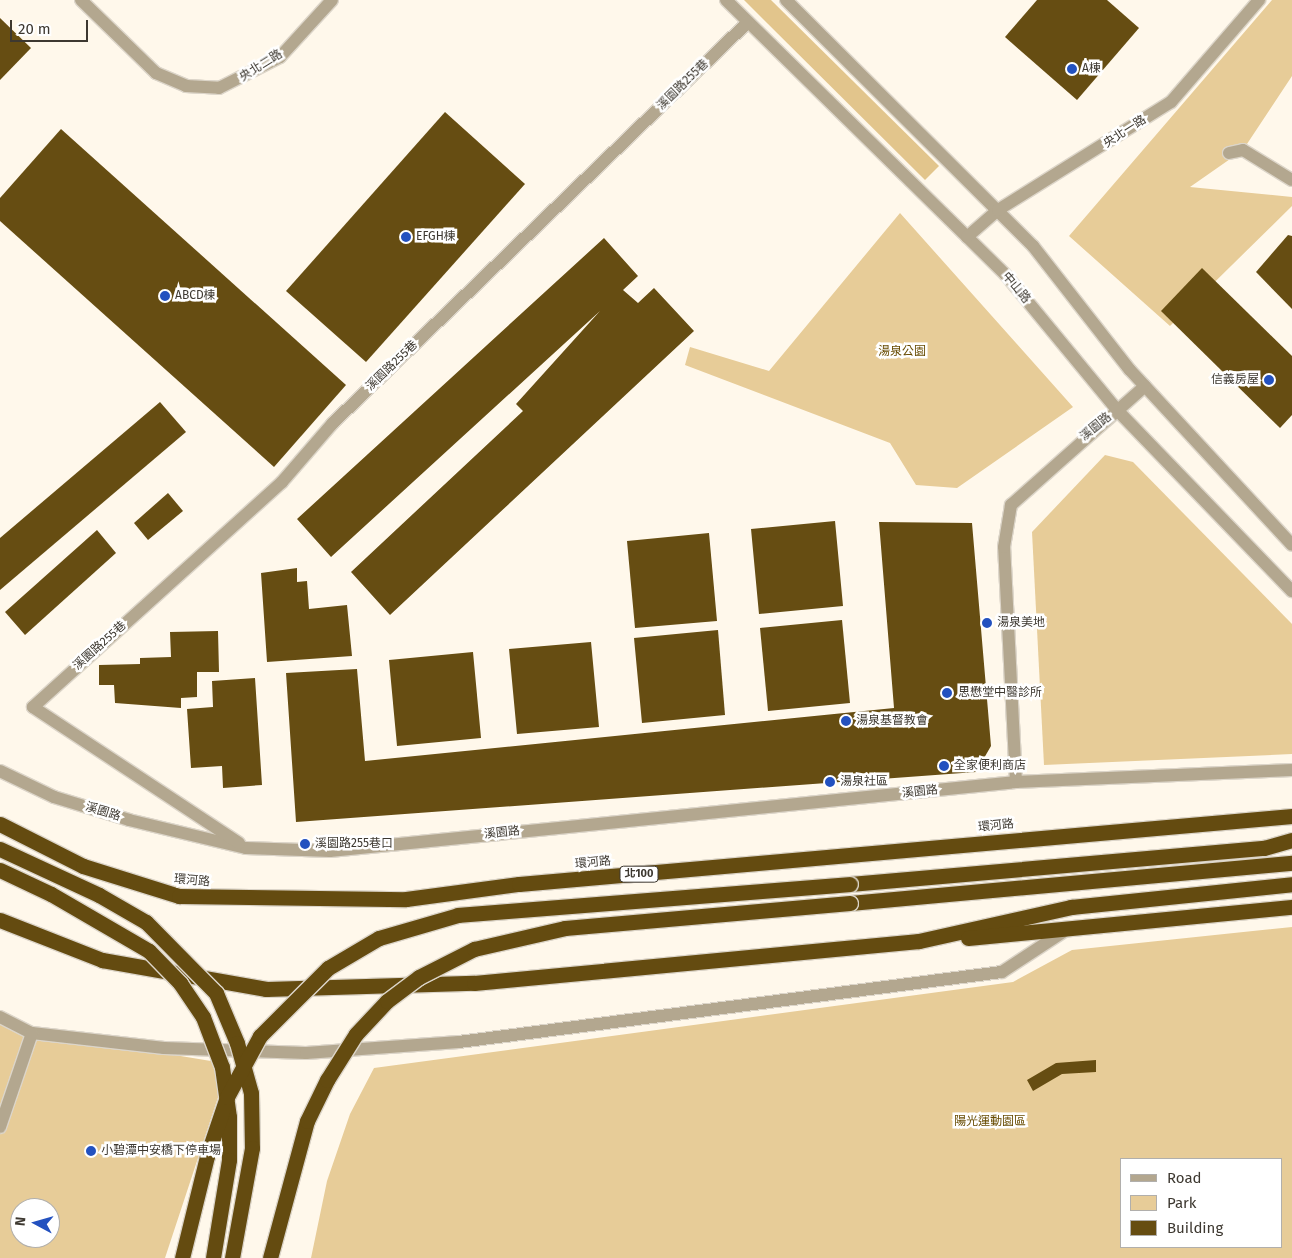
<!DOCTYPE html>
<meta charset="utf-8">
<style>
body{margin:0}
#map{position:relative;width:1292px;height:1258px;overflow:hidden;background:#fff8eb;font-family:"Fira Sans","Noto Sans TC",sans-serif}
div>[style]{position:absolute}
.green>*{inset:0;background:#e7cc98}
.forest>*{inset:0;background:#e2c58c}
.building>*{inset:0;background:#664d12}
.roads{filter:drop-shadow(1px 0 #dcd5c9) drop-shadow(-1px 0 #dcd5c9) drop-shadow(0 1px #dcd5c9) drop-shadow(0 -1px #dcd5c9)}
.minor>*{height:12px;margin:-6px;padding:0 6px;transform-origin:6px;border-radius:6px;background:#b3a78f}
.highway>*{height:15px;margin:-7.5px;padding:0 7.5px;transform-origin:7.5px;border-radius:7.5px;background:#644b10}
.bridges{filter:drop-shadow(1px 0 #dcd5c9) drop-shadow(-1px 0 #dcd5c9) drop-shadow(0 1px #dcd5c9) drop-shadow(0 -1px #dcd5c9)}
.highway-bridge>*{height:15px;margin:-7.5px;padding:0 7.5px;transform-origin:7.5px;border-radius:7.5px;background:#644b10}
.dots>*{width:14px;height:14px;translate:-50% -50%;box-sizing:border-box;border:2px solid #fff;border-radius:50%}
span{translate:-50% -50%;white-space:nowrap;text-align:center;line-height:1.15;-webkit-text-stroke:5px #fff;paint-order:stroke}
.shield-label span{padding:1px 4px;background:#fff;border:1px solid;border-radius:4px;-webkit-text-stroke-width:0}
.shield-label{font-size:11px;color:#3d3830;font-weight:700}
.street-label{font-size:12px;color:#3d3830}
.poi-label{font-size:12px;color:#3d3830}
.left{translate:0 -50%;text-align:left}
.right{translate:-100% -50%;text-align:right}
.park-label{font-size:12px;color:#694d04}
.legend{position:absolute;left:1120px;top:1158px;width:162px;height:90px;box-sizing:border-box;background:#fff;border:1px solid #b1afac;margin:0;padding:6px 9px;list-style:none;font-size:15px;color:#3d3830}
.legend li{display:flex;align-items:center;gap:10px;height:25px}
.legend b{width:25px;border:1px solid #b1afac}
.north{position:absolute;left:10px;top:1198px;width:50px;height:50px;box-sizing:border-box;background:#fff;border:1px solid #b1afac;border-radius:50%;rotate:276deg;font-size:14px;font-weight:700;line-height:20px;text-align:center;color:#3d3830}
.north::after{content:'';display:block;margin:auto;width:18px;height:22px;background:#2351bf;clip-path:polygon(50% 0,100% 100%,50% 72%,0 100%)}
.scale{position:absolute;left:10px;top:20px;width:78px;height:22px;box-sizing:border-box;border:2px solid #3d3830;border-top:0;padding-left:6px;font-size:15px;line-height:18px;white-space:nowrap;color:#3d3830;-webkit-text-stroke:4px #fff;paint-order:stroke}
</style>
<div id="map">
<div class="green">
<div style="clip-path:polygon(1272px 0,1292px 0,1292px 76px,1243px 150px,1190px 187px,1292px 197px,1292px 206px,1170px 326px,1069px 236px)"></div>
<div style="clip-path:polygon(900px 213px,1073px 407px,957px 488px,916px 485px,890px 443px,685px 365px,690px 347px,769px 371px)"></div>
<div style="clip-path:polygon(1105px 455px,1133px 462px,1292px 624px,1292px 754px,1044px 765px,1032px 532px)"></div>
<div style="clip-path:polygon(evenodd,1292px 927px,1292px 1258px,311px 1258px,327px 1181px,350px 1114px,374px 1068px,1013px 982px,1072px 950px,1292px 927px,1121px 1159px,1281px 1159px,1281px 1247px,1121px 1247px,1121px 1159px)"></div>
<div style="clip-path:polygon(evenodd,0 1022px,11px 1028px,229px 1064px,165px 1258px,0 1258px,0 1022px,20px 1208px,50px 1208px,50px 1238px,20px 1238px,20px 1208px)"></div>
</div>
<div class="forest">
<div style="clip-path:polygon(744px 0,771px 0,939px 166px,925px 180px)"></div>
</div>
<div class="building">
<div style="clip-path:polygon(1037px 0,1107px 0,1139px 28px,1077px 100px,1005px 37px)"></div>
<div style="clip-path:polygon(0 18px,31px 48px,0 80px)"></div>
<div style="clip-path:polygon(445px 112px,525px 184px,366px 362px,286px 291px)"></div>
<div style="clip-path:polygon(61px 129px,346px 385px,274px 467px,0 221px,0 198px)"></div>
<div style="clip-path:polygon(1288px 235px,1292px 236px,1292px 309px,1256px 272px)"></div>
<div style="clip-path:polygon(604px 238px,638px 276px,623px 290px,638px 303px,654px 288px,694px 331px,390px 615px,351px 572px,523px 411px,516px 404px,600px 311px,331px 557px,297px 519px)"></div>
<div style="clip-path:polygon(1202px 268px,1292px 356px,1292px 415px,1280px 428px,1161px 311px)"></div>
<div style="clip-path:polygon(160px 402px,186px 432px,0 590px,0 538px)"></div>
<div style="clip-path:polygon(168px 493px,183px 511px,148px 540px,134px 523px)"></div>
<div style="clip-path:polygon(835px 521px,843px 606px,759px 614px,751px 529px)"></div>
<div style="clip-path:polygon(879px 522px,972px 523px,991px 746px,976px 772px,296px 822px,286px 673px,357px 669px,365px 761px,894px 708px)"></div>
<div style="clip-path:polygon(97px 530px,116px 553px,25px 635px,5px 612px)"></div>
<div style="clip-path:polygon(709px 533px,717px 621px,635px 628px,627px 541px)"></div>
<div style="clip-path:polygon(297px 568px,297px 582px,307px 581px,309px 609px,347px 605px,352px 656px,267px 662px,261px 573px)"></div>
<div style="clip-path:polygon(842px 620px,850px 703px,768px 711px,760px 628px)"></div>
<div style="clip-path:polygon(718px 630px,725px 715px,642px 723px,634px 638px)"></div>
<div style="clip-path:polygon(218px 631px,219px 672px,197px 672px,197px 697px,181px 698px,181px 708px,115px 703px,114px 685px,99px 685px,99px 665px,140px 664px,140px 658px,171px 657px,170px 632px)"></div>
<div style="clip-path:polygon(591px 642px,599px 727px,517px 734px,509px 649px)"></div>
<div style="clip-path:polygon(473px 652px,481px 738px,397px 746px,389px 660px)"></div>
<div style="clip-path:polygon(255px 678px,262px 785px,223px 788px,222px 766px,191px 768px,187px 709px,213px 707px,212px 681px)"></div>
<div style="clip-path:polygon(1096px 1060px,1096px 1072px,1062px 1074px,1033px 1091px,1027px 1080px,1056px 1063px)"></div>
</div>
<div class="roads">
<div class="minor">
<div style="left:81px;top:0;width:105px;rotate:44.2deg"></div>
<div style="left:156px;top:73px;width:33px;rotate:23deg"></div>
<div style="left:186px;top:86px;width:33px;rotate:3deg"></div>
<div style="left:219px;top:88px;width:68px;rotate:-26.9deg"></div>
<div style="left:280px;top:57px;width:77px;rotate:-47.6deg"></div>
<div style="left:726px;top:0;width:391px;rotate:44.5deg"></div>
<div style="left:1005px;top:274px;width:176px;rotate:50.5deg"></div>
<div style="left:1117px;top:410px;width:252px;rotate:46deg"></div>
<div style="left:786px;top:0;width:349px;rotate:44.9deg"></div>
<div style="left:1033px;top:246px;width:157px;rotate:52deg"></div>
<div style="left:1130px;top:370px;width:238px;rotate:47.2deg"></div>
<div style="left:1229px;top:153px;width:14px;rotate:-12deg"></div>
<div style="left:1243px;top:150px;width:57px;rotate:31.5deg"></div>
<div style="left:967px;top:237px;width:41px;rotate:-41.1deg"></div>
<div style="left:998px;top:210px;width:204px;rotate:-32deg"></div>
<div style="left:1171px;top:102px;width:135px;rotate:-49.2deg"></div>
<div style="left:0;top:771px;width:60px;rotate:25.7deg"></div>
<div style="left:54px;top:797px;width:78px;rotate:17deg"></div>
<div style="left:129px;top:820px;width:120px;rotate:13.5deg"></div>
<div style="left:246px;top:848px;width:84px;rotate:2deg"></div>
<div style="left:330px;top:851px;width:689px;rotate:-5.74deg"></div>
<div style="left:1016px;top:782px;width:276px;rotate:-2.5deg"></div>
<div style="left:1016px;top:782px;width:235px;rotate:-92.9deg"></div>
<div style="left:1004px;top:547px;width:43px;rotate:-80.5deg"></div>
<div style="left:1011px;top:505px;width:179px;rotate:-41.6deg"></div>
<div style="left:239px;top:843px;width:247px;rotate:-146.6deg"></div>
<div style="left:33px;top:707px;width:336px;rotate:-42.1deg"></div>
<div style="left:282px;top:482px;width:77px;rotate:-49.2deg"></div>
<div style="left:332px;top:424px;width:578px;rotate:-44.02deg"></div>
<div style="left:0;top:1017px;width:36px;rotate:27deg"></div>
<div style="left:32px;top:1033px;width:133px;rotate:6.5deg"></div>
<div style="left:164px;top:1048px;width:142px;rotate:2deg"></div>
<div style="left:306px;top:1053px;width:153px;rotate:-4.1deg"></div>
<div style="left:459px;top:1042px;width:547px;rotate:-7.35deg"></div>
<div style="left:1002px;top:972px;width:73px;rotate:-33.3deg"></div>
<div style="left:0;top:1127px;width:99px;rotate:-71.2deg"></div>
</div>
<div class="highway">
<div style="left:0;top:824px;width:93px;rotate:26.8deg"></div>
<div style="left:83px;top:866px;width:101px;rotate:17.4deg"></div>
<div style="left:179px;top:896px;width:227px;rotate:0.8deg"></div>
<div style="left:406px;top:899px;width:114px;rotate:-7.6deg"></div>
<div style="left:519px;top:884px;width:776px;rotate:-5.03deg"></div>
<div style="left:850px;top:884px;width:416px;rotate:-5deg"></div>
<div style="left:1264px;top:848px;width:29px;rotate:-16deg"></div>
<div style="left:850px;top:903px;width:444px;rotate:-5.2deg"></div>
<div style="left:0;top:920px;width:110px;rotate:21.4deg"></div>
<div style="left:102px;top:960px;width:167px;rotate:10deg"></div>
<div style="left:266px;top:989px;width:208px;rotate:-1.7deg"></div>
<div style="left:474px;top:983px;width:447px;rotate:-5.4deg"></div>
<div style="left:919px;top:941px;width:156px;rotate:-12.6deg"></div>
<div style="left:1071px;top:907px;width:222px;rotate:-5.9deg"></div>
<div style="left:968px;top:938px;width:325px;rotate:-5.5deg"></div>
</div>
</div>
<div class="bridges">
<div class="highway-bridge">
<div style="left:0;top:849px;width:109px;rotate:24.9deg"></div>
<div style="left:99px;top:895px;width:54px;rotate:29.9deg"></div>
<div style="left:146px;top:922px;width:100px;rotate:45.4deg"></div>
<div style="left:216px;top:993px;width:54px;rotate:67.2deg"></div>
<div style="left:237px;top:1043px;width:52px;rotate:74.4deg"></div>
<div style="left:251px;top:1093px;width:55px;rotate:89deg"></div>
<div style="left:252px;top:1148px;width:112px;rotate:100.3deg"></div>
<div style="left:0;top:870px;width:56px;rotate:25.2deg"></div>
<div style="left:51px;top:894px;width:113px;rotate:30.2deg"></div>
<div style="left:149px;top:951px;width:45px;rotate:45.9deg"></div>
<div style="left:180px;top:983px;width:41px;rotate:55.9deg"></div>
<div style="left:203px;top:1017px;width:53px;rotate:69.2deg"></div>
<div style="left:222px;top:1067px;width:50px;rotate:82deg"></div>
<div style="left:229px;top:1117px;width:43px;rotate:90deg"></div>
<div style="left:229px;top:1160px;width:99px;rotate:99.3deg"></div>
<div style="left:182px;top:1258px;width:105px;rotate:-76.2deg"></div>
<div style="left:207px;top:1156px;width:62px;rotate:-71.3deg"></div>
<div style="left:227px;top:1097px;width:69px;rotate:-61.6deg"></div>
<div style="left:260px;top:1036px;width:96px;rotate:-45deg"></div>
<div style="left:328px;top:968px;width:59px;rotate:-30.5deg"></div>
<div style="left:379px;top:938px;width:82px;rotate:-16.2deg"></div>
<div style="left:458px;top:915px;width:393px;rotate:-4.5deg"></div>
<div style="left:270px;top:1258px;width:142px;rotate:-74.9deg"></div>
<div style="left:307px;top:1121px;width:46px;rotate:-64deg"></div>
<div style="left:327px;top:1080px;width:54px;rotate:-57.8deg"></div>
<div style="left:356px;top:1034px;width:45px;rotate:-46.8deg"></div>
<div style="left:387px;top:1001px;width:40px;rotate:-37deg"></div>
<div style="left:419px;top:977px;width:62px;rotate:-27deg"></div>
<div style="left:474px;top:949px;width:93px;rotate:-13deg"></div>
<div style="left:565px;top:928px;width:286px;rotate:-5deg"></div>
</div>
</div>
<div class="dots">
<div style="left:1072px;top:69px;background:#2351bf"></div>
<div style="left:406px;top:237px;background:#2351bf"></div>
<div style="left:165px;top:296px;background:#2351bf"></div>
<div style="left:1269px;top:380px;background:#2351bf"></div>
<div style="left:987px;top:623px;background:#2351bf"></div>
<div style="left:947px;top:693px;background:#2351bf"></div>
<div style="left:846px;top:721px;background:#2351bf"></div>
<div style="left:944px;top:766px;background:#2351bf"></div>
<div style="left:830px;top:782px;background:#2351bf"></div>
<div style="left:305px;top:844px;background:#2351bf"></div>
<div style="left:91px;top:1151px;background:#2351bf"></div>
</div>
<div class="shield-label">
<span style="left:639px;top:874px">北100</span>
</div>
<div class="street-label">
<span style="left:261px;top:66px;rotate:-32deg">央北二路</span>
<span style="left:683px;top:85px;rotate:-44deg">溪園路255巷</span>
<span style="left:1125px;top:132px;rotate:-33deg">央北一路</span>
<span style="left:1016px;top:288px;rotate:50deg">中山路</span>
<span style="left:392px;top:366px;rotate:-44deg">溪園路255巷</span>
<span style="left:1096px;top:427px;rotate:-39deg">溪園路</span>
<span style="left:100px;top:646px;rotate:-42deg">溪園路255巷</span>
<span style="left:920px;top:792px;rotate:-6deg">溪園路</span>
<span style="left:103px;top:812px;rotate:17deg">溪園路</span>
<span style="left:996px;top:826px;rotate:-6deg">環河路</span>
<span style="left:502px;top:833px;rotate:-6deg">溪園路</span>
<span style="left:593px;top:863px;rotate:-5deg">環河路</span>
<span style="left:192px;top:881px;rotate:5deg">環河路</span>
</div>
<div class="poi-label">
<span class="left" style="left:1082px;top:69px">A棟</span>
<span class="left" style="left:416px;top:237px">EFGH棟</span>
<span class="left" style="left:175px;top:296px">ABCD棟</span>
<span class="right" style="left:1259px;top:380px">信義房屋</span>
<span class="left" style="left:997px;top:623px">湯泉美地</span>
<span class="left" style="left:958px;top:693px">思懋堂中醫診所</span>
<span class="left" style="left:856px;top:721px">湯泉基督教會</span>
<span class="left" style="left:954px;top:766px">全家便利商店</span>
<span class="left" style="left:840px;top:782px">湯泉社區</span>
<span class="left" style="left:315px;top:844px">溪園路255巷口</span>
<span class="left" style="left:101px;top:1151px">小碧潭中安橋下停車場</span>
</div>
<div class="park-label">
<span style="left:902px;top:352px">湯泉公園</span>
<span style="left:990px;top:1122px">陽光運動園區</span>
</div>
<ul class="legend">
<li><b style="height:6px;background:#b3a78f"></b>Road</li>
<li><b style="height:14px;background:#e7cc98"></b>Park</li>
<li><b style="height:14px;background:#664d12"></b>Building</li>
</ul>
<div class="north">N</div>
<div class="scale">20 m</div>
</div>
